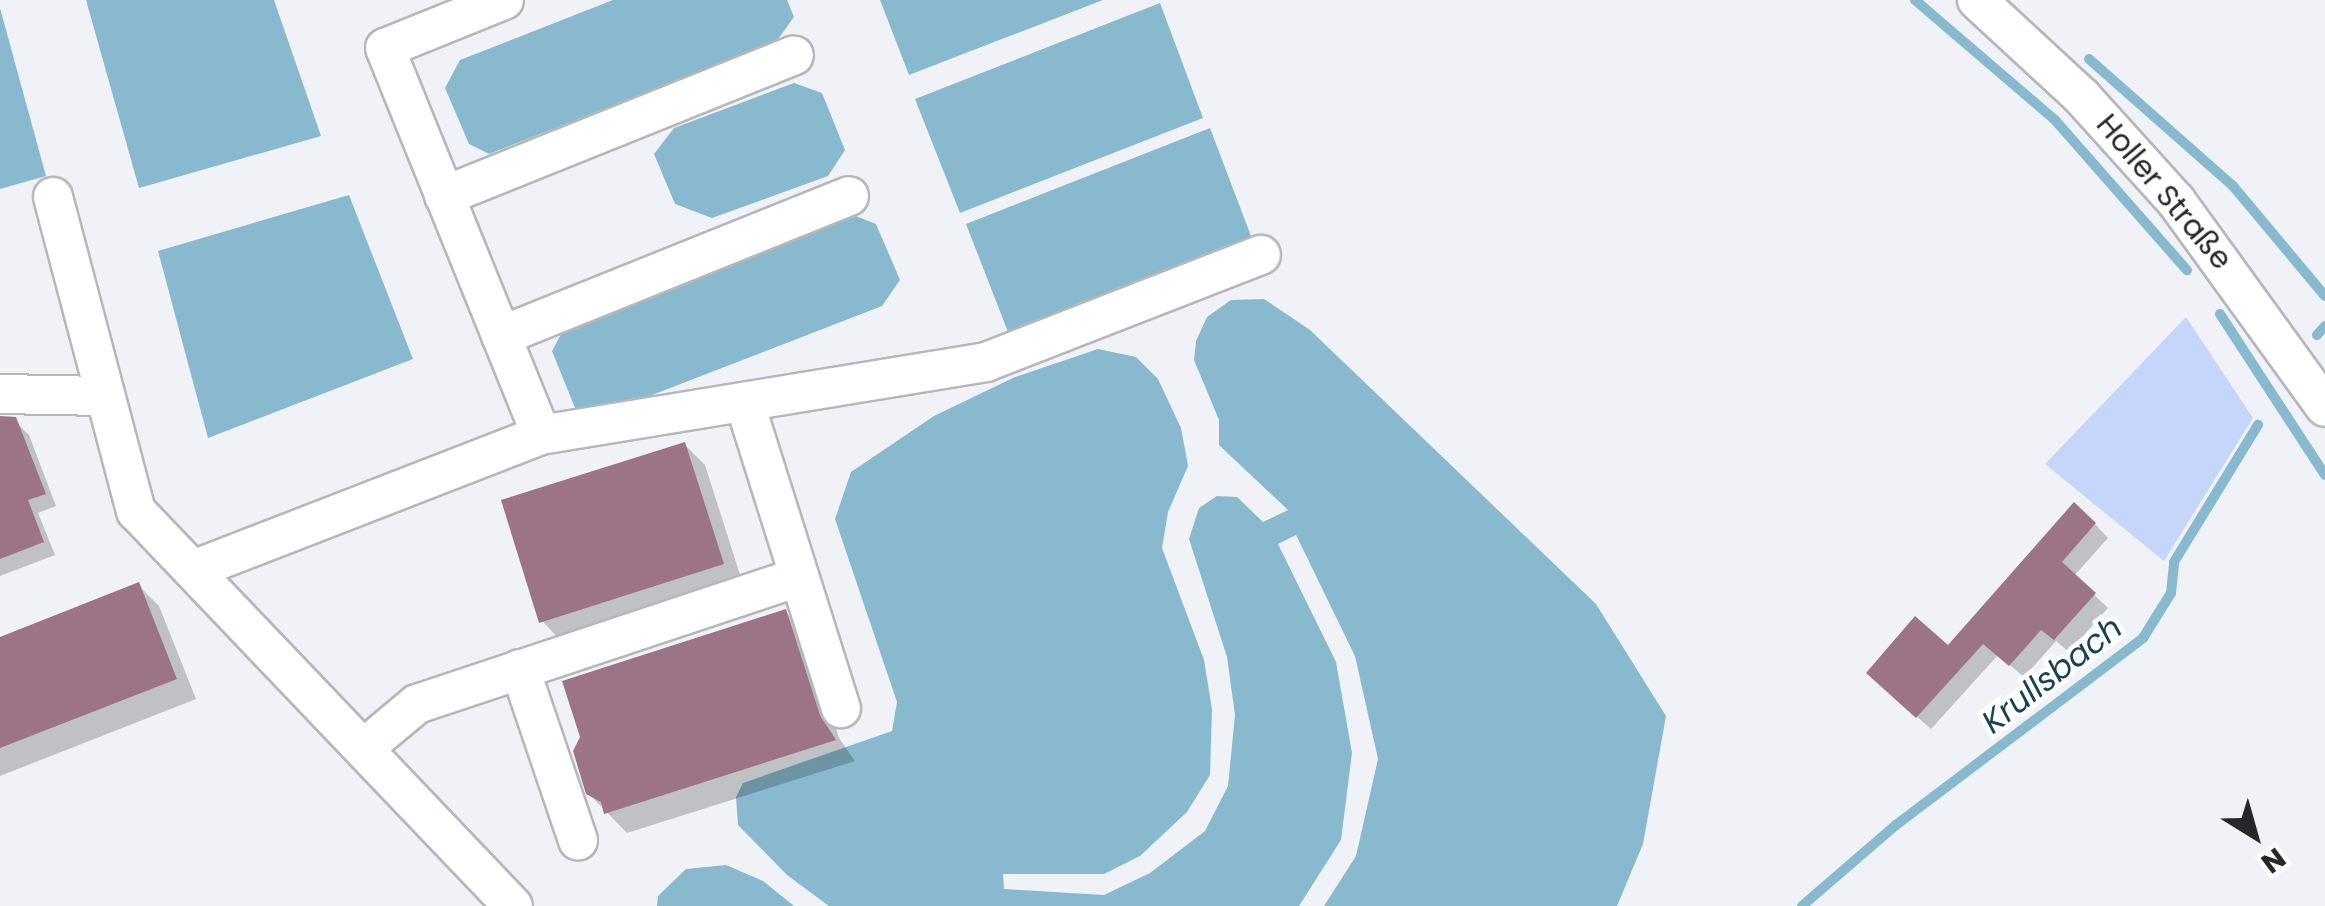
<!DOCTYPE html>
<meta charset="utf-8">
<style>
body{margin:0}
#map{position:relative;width:2325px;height:906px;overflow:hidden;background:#f0f2f7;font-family:Poppins,sans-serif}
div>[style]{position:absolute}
.green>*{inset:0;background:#c6d6fb}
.water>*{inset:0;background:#89b9ce}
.shadow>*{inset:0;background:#0003}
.stream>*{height:10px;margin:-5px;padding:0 5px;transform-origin:5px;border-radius:5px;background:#89b9ce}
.building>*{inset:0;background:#9d7387}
.roads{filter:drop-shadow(2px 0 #b6b7bc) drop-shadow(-2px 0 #b6b7bc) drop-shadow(0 2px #b6b7bc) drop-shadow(0 -2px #b6b7bc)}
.minor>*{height:38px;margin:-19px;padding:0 19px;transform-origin:19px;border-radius:19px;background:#fff}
span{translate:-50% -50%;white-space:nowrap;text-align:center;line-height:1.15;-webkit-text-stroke:9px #fff;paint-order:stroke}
.street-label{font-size:30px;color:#262728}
.water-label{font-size:32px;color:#184151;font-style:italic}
.north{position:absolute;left:2205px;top:786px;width:100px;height:100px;-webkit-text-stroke:8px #fff;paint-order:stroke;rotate:143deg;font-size:28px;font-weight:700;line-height:40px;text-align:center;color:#262728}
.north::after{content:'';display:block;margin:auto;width:35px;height:45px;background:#262728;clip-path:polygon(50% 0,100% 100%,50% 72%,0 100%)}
</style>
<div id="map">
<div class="green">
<div style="clip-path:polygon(2186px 317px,2253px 418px,2164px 561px,2045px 464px)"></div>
</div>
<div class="water">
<div style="clip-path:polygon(86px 0,274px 0,321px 136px,139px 188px)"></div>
<div style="clip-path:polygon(613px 0,787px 0,794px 17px,776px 42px,489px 154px,469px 144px,445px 88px,460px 60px)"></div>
<div style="clip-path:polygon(880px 0,1103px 0,909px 75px)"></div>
<div style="clip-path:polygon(1160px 3px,1203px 118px,960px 213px,915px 99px)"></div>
<div style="clip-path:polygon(0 8px,46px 176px,0 189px)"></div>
<div style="clip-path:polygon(794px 83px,822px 93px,845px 150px,828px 176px,712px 218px,675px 204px,654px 154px,674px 128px)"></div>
<div style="clip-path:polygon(1210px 128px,1254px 244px,1010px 337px,966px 224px)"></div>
<div style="clip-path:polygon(349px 195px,413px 359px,208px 438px,158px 251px)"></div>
<div style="clip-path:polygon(848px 213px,876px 224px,900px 280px,882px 306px,595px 417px,575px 408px,552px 351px,566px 325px)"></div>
<div style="clip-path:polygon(1264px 299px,1310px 330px,1596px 604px,1666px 716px,1643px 844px,1617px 906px,1324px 906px,1356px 856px,1378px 759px,1355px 656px,1296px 535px,1278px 544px,1336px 662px,1352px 753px,1341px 840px,1299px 906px,829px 906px,787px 875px,738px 825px,736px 797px,743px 783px,892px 731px,897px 702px,835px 519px,851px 472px,934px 416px,1015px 377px,1098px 349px,1136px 357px,1158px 379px,1181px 428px,1188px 466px,1168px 512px,1162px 548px,1204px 660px,1212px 709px,1210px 775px,1187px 812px,1140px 856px,1104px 874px,1003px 874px,1004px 889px,1104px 895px,1150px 873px,1205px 831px,1228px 786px,1235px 715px,1227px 657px,1189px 539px,1199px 508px,1217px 496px,1237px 497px,1263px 522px,1288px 510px,1219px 445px,1219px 420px,1194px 360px,1196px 341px,1207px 317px,1231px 300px)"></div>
<div style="clip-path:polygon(726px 865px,763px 881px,794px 906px,657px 906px,658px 896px,686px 869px)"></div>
</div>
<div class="shadow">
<div style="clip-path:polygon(16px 422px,29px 435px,56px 506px,38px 513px,55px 555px,0 576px,0 429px)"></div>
<div style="clip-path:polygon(685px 445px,705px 465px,743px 584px,562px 642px,542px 621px)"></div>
<div style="clip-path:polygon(2095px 524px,2108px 538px,2074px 576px,2108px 608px,2069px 652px,2056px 641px,2024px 677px,1998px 655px,1931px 729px,1882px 686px,1948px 649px)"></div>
<div style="clip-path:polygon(138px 585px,159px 606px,196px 699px,0 776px,0 640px)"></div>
<div style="clip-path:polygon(785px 612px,806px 632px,839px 738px,855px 761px,627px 833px,588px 793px)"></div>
</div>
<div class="stream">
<div style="left:1915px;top:0;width:184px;rotate:40.6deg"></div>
<div style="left:2055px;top:120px;width:200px;rotate:48.7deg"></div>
<div style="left:2089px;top:59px;width:192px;rotate:41.4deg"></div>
<div style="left:2233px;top:186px;width:143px;rotate:50.1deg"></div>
<div style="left:2220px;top:314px;width:192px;rotate:56.9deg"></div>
<div style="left:2317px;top:335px;width:12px;rotate:-48deg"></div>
<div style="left:1802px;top:906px;width:124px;rotate:-40.8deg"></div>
<div style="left:1896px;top:825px;width:310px;rotate:-37.1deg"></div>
<div style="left:2143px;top:638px;width:53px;rotate:-58.1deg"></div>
<div style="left:2171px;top:593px;width:31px;rotate:-84deg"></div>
<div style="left:2174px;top:562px;width:161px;rotate:-58.5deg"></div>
</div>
<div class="building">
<div style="clip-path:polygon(0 416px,16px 417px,46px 494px,28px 500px,44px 542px,0 559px)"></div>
<div style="clip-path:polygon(685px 442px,724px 564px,539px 623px,501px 500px)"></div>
<div style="clip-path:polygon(2074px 502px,2096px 523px,2062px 562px,2096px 593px,2054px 640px,2041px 630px,2009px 666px,1983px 644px,1916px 718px,1866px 673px,1915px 616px,1948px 645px)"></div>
<div style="clip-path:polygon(139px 582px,177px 679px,0 748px,0 637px)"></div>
<div style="clip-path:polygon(786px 609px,820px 715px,836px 740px,604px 814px,601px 802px,586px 794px,573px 751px,580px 737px,562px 681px)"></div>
</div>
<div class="roads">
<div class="minor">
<div style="left:504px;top:0;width:128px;rotate:158deg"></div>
<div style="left:385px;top:48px;width:417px;rotate:68deg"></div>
<div style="left:1977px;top:0;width:143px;rotate:42.7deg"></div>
<div style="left:2082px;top:97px;width:140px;rotate:47.9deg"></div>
<div style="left:2176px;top:201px;width:254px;rotate:54.1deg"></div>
<div style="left:444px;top:196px;width:377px;rotate:-21.9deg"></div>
<div style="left:53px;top:197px;width:325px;rotate:75.2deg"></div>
<div style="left:136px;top:511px;width:546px;rotate:46.34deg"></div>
<div style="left:501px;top:336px;width:375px;rotate:-21.9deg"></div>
<div style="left:0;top:394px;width:105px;rotate:1.1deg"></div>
<div style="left:745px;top:404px;width:319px;rotate:72.5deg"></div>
<div style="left:193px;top:570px;width:373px;rotate:-21.2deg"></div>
<div style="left:541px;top:435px;width:451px;rotate:-9.3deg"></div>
<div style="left:986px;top:362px;width:295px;rotate:-21.3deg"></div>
<div style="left:520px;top:669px;width:181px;rotate:71.3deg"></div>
<div style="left:364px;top:748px;width:69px;rotate:-39.7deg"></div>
<div style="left:417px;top:704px;width:399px;rotate:-18.4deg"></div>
</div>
</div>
<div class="street-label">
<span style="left:2164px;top:192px;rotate:50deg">Holler Straße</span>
</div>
<div class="water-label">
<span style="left:2052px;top:675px;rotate:-38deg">Krullsbach</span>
</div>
<div class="north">N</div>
</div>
